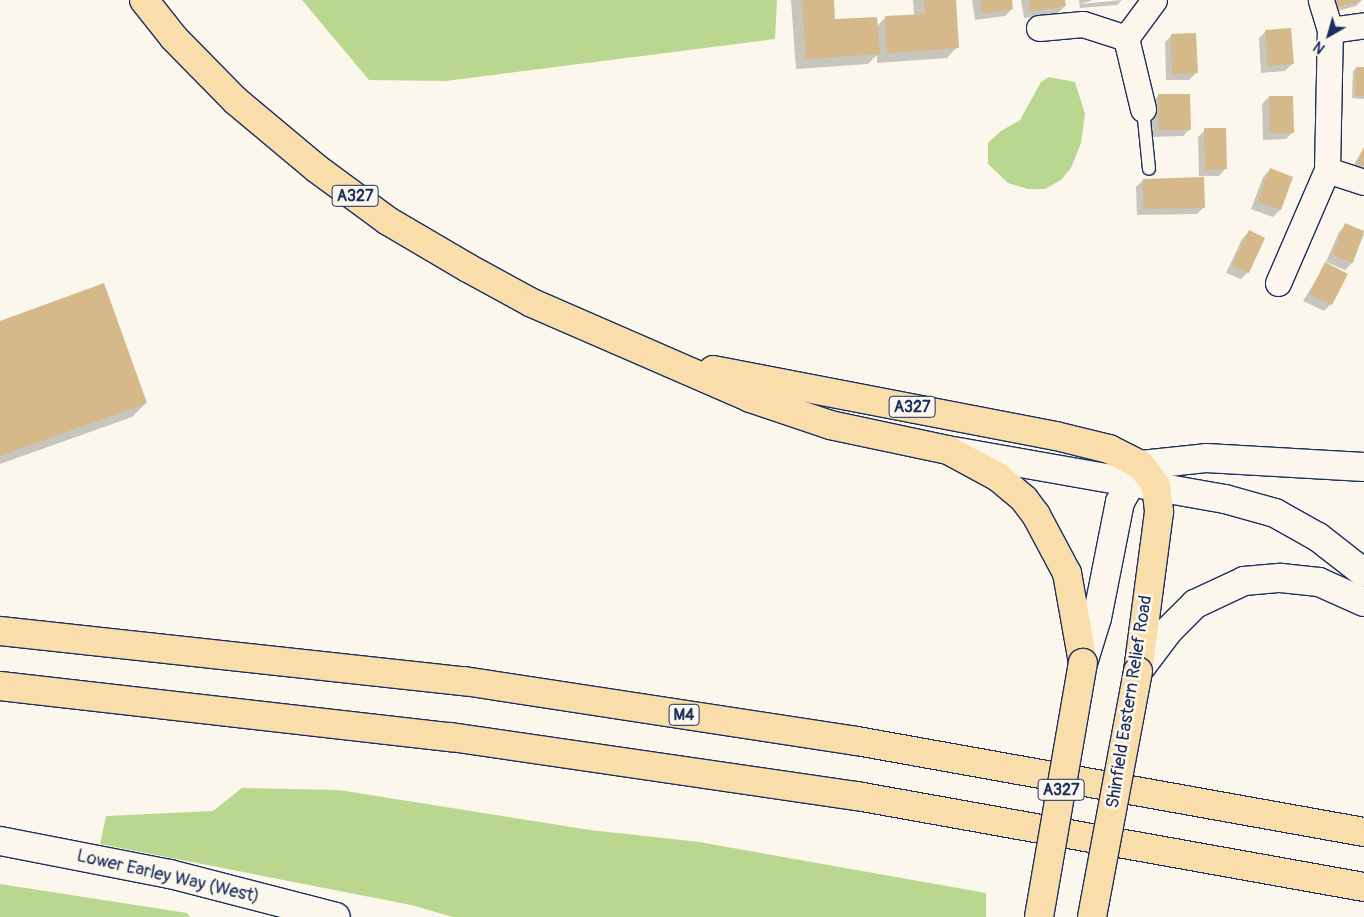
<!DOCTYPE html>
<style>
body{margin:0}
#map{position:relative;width:1364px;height:917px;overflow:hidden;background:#fbf7ec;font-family:Pangolin,sans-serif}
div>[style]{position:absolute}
.green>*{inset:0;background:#bad790}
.shadow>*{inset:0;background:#0003}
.building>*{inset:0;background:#d5b98a}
.roads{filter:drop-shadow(1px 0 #1b2f5e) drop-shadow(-1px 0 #1b2f5e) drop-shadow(0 1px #1b2f5e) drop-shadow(0 -1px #1b2f5e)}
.lane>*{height:12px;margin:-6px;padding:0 6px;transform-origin:6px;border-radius:6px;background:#fbf7ec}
.street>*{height:25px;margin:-12.5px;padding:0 12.5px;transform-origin:12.5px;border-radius:12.5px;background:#fbf7ec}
.secondary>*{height:28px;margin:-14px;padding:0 14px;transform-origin:14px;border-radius:14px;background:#fbf7ec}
.primary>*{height:28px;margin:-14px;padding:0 14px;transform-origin:14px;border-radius:14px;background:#f9deab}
.highway>*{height:28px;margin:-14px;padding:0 14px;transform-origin:14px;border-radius:14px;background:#f9deab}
.bridges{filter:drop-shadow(1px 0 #1b2f5e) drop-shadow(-1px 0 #1b2f5e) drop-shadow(0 1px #1b2f5e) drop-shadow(0 -1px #1b2f5e)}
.primary-bridge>*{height:28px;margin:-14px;padding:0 14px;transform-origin:14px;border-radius:14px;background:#f9deab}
span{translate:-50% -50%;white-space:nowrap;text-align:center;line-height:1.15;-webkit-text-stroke:5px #fbf7ec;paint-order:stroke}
.shield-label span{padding:1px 4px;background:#fbf7ec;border:1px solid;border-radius:4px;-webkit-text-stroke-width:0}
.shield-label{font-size:16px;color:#1b2f5e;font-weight:700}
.street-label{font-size:18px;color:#1b2f5e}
.north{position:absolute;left:1304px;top:10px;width:50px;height:50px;-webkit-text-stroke:4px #fbf7ec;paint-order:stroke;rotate:218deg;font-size:14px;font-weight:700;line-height:20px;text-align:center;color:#1b2f5e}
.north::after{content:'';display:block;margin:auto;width:18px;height:22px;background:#1b2f5e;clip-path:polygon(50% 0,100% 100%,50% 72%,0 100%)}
</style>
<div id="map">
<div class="green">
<div style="clip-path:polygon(302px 0,777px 0,775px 39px,446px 81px,369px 80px)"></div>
<div style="clip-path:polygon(1049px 77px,1075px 82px,1085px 114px,1081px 143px,1071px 168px,1061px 180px,1045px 189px,1028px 189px,1008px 183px,988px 164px,988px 143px,1001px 131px,1020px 120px,1041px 82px)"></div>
<div style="clip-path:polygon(242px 788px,339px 790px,590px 830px,699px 842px,986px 893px,986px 917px,453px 917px,411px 905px,100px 844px,106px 816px,213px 811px)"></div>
<div style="clip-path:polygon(0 884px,187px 913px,190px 917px,0 917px)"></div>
</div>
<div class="shadow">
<div style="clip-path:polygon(791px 0,833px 0,834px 21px,877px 26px,885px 18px,914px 16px,913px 0,955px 0,957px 47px,947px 58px,877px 63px,877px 55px,868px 64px,796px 69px)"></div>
<div style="clip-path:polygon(972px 0,1010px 0,1012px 9px,1005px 16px,975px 20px)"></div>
<div style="clip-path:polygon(1021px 0,1064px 0,1065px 6px,1058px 13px,1024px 18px)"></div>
<div style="clip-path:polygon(1079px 0,1093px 0,1081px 4px,1122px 0,1117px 5px,1080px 8px)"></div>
<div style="clip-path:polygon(1324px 0,1362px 0,1356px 6px,1327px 14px)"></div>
<div style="clip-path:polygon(1266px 31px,1292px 64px,1285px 71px,1261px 73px,1259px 38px)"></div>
<div style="clip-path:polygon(1172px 35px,1196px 73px,1189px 80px,1166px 80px,1165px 42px)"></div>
<div style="clip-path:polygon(1356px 68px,1364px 68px,1364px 99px,1352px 98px,1353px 71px)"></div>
<div style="clip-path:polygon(1158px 96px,1190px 129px,1183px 136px,1152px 137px,1151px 103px)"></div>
<div style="clip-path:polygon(1269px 97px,1293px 132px,1286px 139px,1263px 140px,1262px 104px)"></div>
<div style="clip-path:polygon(1205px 130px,1226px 168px,1219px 176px,1199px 176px,1198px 137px)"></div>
<div style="clip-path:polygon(1364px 147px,1364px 175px,1351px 170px)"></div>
<div style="clip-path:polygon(1270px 170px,1280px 210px,1273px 217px,1251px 209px,1263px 177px)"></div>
<div style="clip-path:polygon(1143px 180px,1204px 207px,1197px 214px,1137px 215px,1136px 187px)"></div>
<div style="clip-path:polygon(1346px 225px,1364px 234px,1352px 263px,1345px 270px,1326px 262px,1339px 232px)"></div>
<div style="clip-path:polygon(1249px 232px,1248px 272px,1241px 279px,1226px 273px,1242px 239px)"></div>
<div style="clip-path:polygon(1326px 264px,1331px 304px,1324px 311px,1303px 301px)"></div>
<div style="clip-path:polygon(0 322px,146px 403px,132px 417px,0 464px)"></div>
</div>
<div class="building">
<div style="clip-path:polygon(802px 0,834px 0,835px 19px,877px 17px,880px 54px,806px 59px)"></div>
<div style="clip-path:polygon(924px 0,956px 0,959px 48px,887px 53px,885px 16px,925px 14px)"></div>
<div style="clip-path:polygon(980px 0,1012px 0,1013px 9px,982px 14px)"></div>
<div style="clip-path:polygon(1029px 0,1065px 0,1066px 6px,1030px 11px)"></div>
<div style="clip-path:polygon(1332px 0,1360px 0,1360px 1px,1334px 8px)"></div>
<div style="clip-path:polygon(1291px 28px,1294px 64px,1268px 66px,1265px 30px)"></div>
<div style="clip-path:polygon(1196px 33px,1198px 73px,1172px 74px,1171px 34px)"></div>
<div style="clip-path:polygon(1356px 67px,1364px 67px,1364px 96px,1355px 96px)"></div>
<div style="clip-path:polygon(1158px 94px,1190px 94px,1191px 130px,1159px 130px)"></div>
<div style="clip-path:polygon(1269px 96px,1293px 96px,1294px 133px,1270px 133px)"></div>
<div style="clip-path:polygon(1204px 128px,1226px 128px,1227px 169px,1205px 170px)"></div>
<div style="clip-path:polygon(1364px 147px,1364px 166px,1357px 163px)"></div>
<div style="clip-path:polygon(1270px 168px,1293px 177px,1281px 210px,1257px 202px)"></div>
<div style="clip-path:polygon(1204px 177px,1205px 208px,1143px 209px,1143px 179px)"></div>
<div style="clip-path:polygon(1345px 223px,1364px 231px,1353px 263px,1332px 255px)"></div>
<div style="clip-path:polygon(1249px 230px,1265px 238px,1249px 273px,1232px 265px)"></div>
<div style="clip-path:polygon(1325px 262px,1348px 274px,1332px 305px,1309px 294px)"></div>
<div style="clip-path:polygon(104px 283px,147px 403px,0 456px,0 321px)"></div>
</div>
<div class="roads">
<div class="lane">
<div style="left:1143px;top:109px;width:60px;rotate:84.3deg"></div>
</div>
<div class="street">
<div style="left:1039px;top:28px;width:44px;rotate:-5.2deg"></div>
<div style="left:1083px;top:24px;width:45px;rotate:18deg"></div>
<div style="left:1126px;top:38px;width:47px;rotate:-53.6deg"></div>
<div style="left:1330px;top:30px;width:34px;rotate:-8deg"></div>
<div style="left:1126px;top:38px;width:73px;rotate:76.5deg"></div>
<div style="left:1327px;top:170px;width:39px;rotate:18deg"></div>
<div style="left:1278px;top:283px;width:123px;rotate:-66.6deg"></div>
<div style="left:1327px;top:170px;width:140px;rotate:-88.8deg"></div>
<div style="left:1330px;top:30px;width:31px;rotate:-107deg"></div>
</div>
<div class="secondary">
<div style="left:953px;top:451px;width:276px;rotate:10deg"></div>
<div style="left:1225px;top:499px;width:52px;rotate:15.6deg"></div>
<div style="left:1275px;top:513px;width:49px;rotate:29.2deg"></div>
<div style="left:1318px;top:537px;width:58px;rotate:38deg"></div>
<div style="left:1083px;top:663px;width:47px;rotate:-72.7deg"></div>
<div style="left:1097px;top:618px;width:118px;rotate:-78.8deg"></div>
<div style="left:1120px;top:502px;width:43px;rotate:-60.4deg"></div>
<div style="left:1141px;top:465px;width:65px;rotate:-6.1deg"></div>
<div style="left:1206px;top:458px;width:158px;rotate:3.3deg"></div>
<div style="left:1138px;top:671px;width:51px;rotate:-52.9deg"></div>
<div style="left:1169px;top:630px;width:37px;rotate:-45deg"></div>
<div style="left:1195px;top:604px;width:54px;rotate:-25.1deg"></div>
<div style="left:1244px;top:581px;width:37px;rotate:-5deg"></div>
<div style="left:1281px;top:578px;width:38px;rotate:6deg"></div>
<div style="left:1319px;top:582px;width:49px;rotate:24deg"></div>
<div style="left:0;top:841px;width:173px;rotate:11deg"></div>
<div style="left:170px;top:874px;width:171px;rotate:14.5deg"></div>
</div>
<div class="primary">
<div style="left:144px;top:0;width:48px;rotate:51.7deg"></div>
<div style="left:174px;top:38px;width:88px;rotate:45.5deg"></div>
<div style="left:236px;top:101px;width:104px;rotate:39.9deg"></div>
<div style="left:316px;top:168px;width:89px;rotate:36.4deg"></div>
<div style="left:388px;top:221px;width:93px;rotate:30.4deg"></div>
<div style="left:468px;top:268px;width:73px;rotate:28.7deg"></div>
<div style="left:532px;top:303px;width:238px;rotate:23.5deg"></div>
<div style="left:750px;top:398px;width:84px;rotate:18.6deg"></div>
<div style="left:830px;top:425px;width:121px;rotate:12deg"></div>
<div style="left:948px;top:450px;width:57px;rotate:28.4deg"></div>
<div style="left:998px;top:477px;width:34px;rotate:40deg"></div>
<div style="left:1024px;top:499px;width:20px;rotate:53deg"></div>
<div style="left:1036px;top:515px;width:66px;rotate:61.9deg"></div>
<div style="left:1067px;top:573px;width:91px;rotate:79.9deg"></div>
<div style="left:713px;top:370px;width:349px;rotate:10.9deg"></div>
<div style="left:1056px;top:436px;width:55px;rotate:13.8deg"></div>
<div style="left:1109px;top:449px;width:36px;rotate:27deg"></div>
<div style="left:1141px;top:465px;width:26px;rotate:54deg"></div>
<div style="left:1156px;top:486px;width:26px;rotate:83deg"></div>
<div style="left:1159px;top:512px;width:160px;rotate:97.5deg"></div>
</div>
<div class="highway">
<div style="left:0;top:631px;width:467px;rotate:6.2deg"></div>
<div style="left:464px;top:681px;width:398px;rotate:8.7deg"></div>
<div style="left:857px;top:741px;width:515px;rotate:10.18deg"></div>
<div style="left:0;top:686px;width:454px;rotate:6.5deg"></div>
<div style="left:451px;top:737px;width:410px;rotate:8.3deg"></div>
<div style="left:857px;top:796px;width:515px;rotate:10.18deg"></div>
</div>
</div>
<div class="bridges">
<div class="primary-bridge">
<div style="left:1039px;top:917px;width:258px;rotate:-80.2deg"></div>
<div style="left:1092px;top:917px;width:250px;rotate:-79.4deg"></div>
</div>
</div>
<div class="shield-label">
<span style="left:355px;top:196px">A327</span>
<span style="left:912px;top:407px">A327</span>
<span style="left:684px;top:715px">M4</span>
<span style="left:1061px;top:790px">A327</span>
</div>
<div class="street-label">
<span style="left:1130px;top:702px;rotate:-81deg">Shinfield Eastern Relief Road</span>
<span style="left:168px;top:877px;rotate:13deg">Lower Earley Way (West)</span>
</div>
<div class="north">N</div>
</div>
